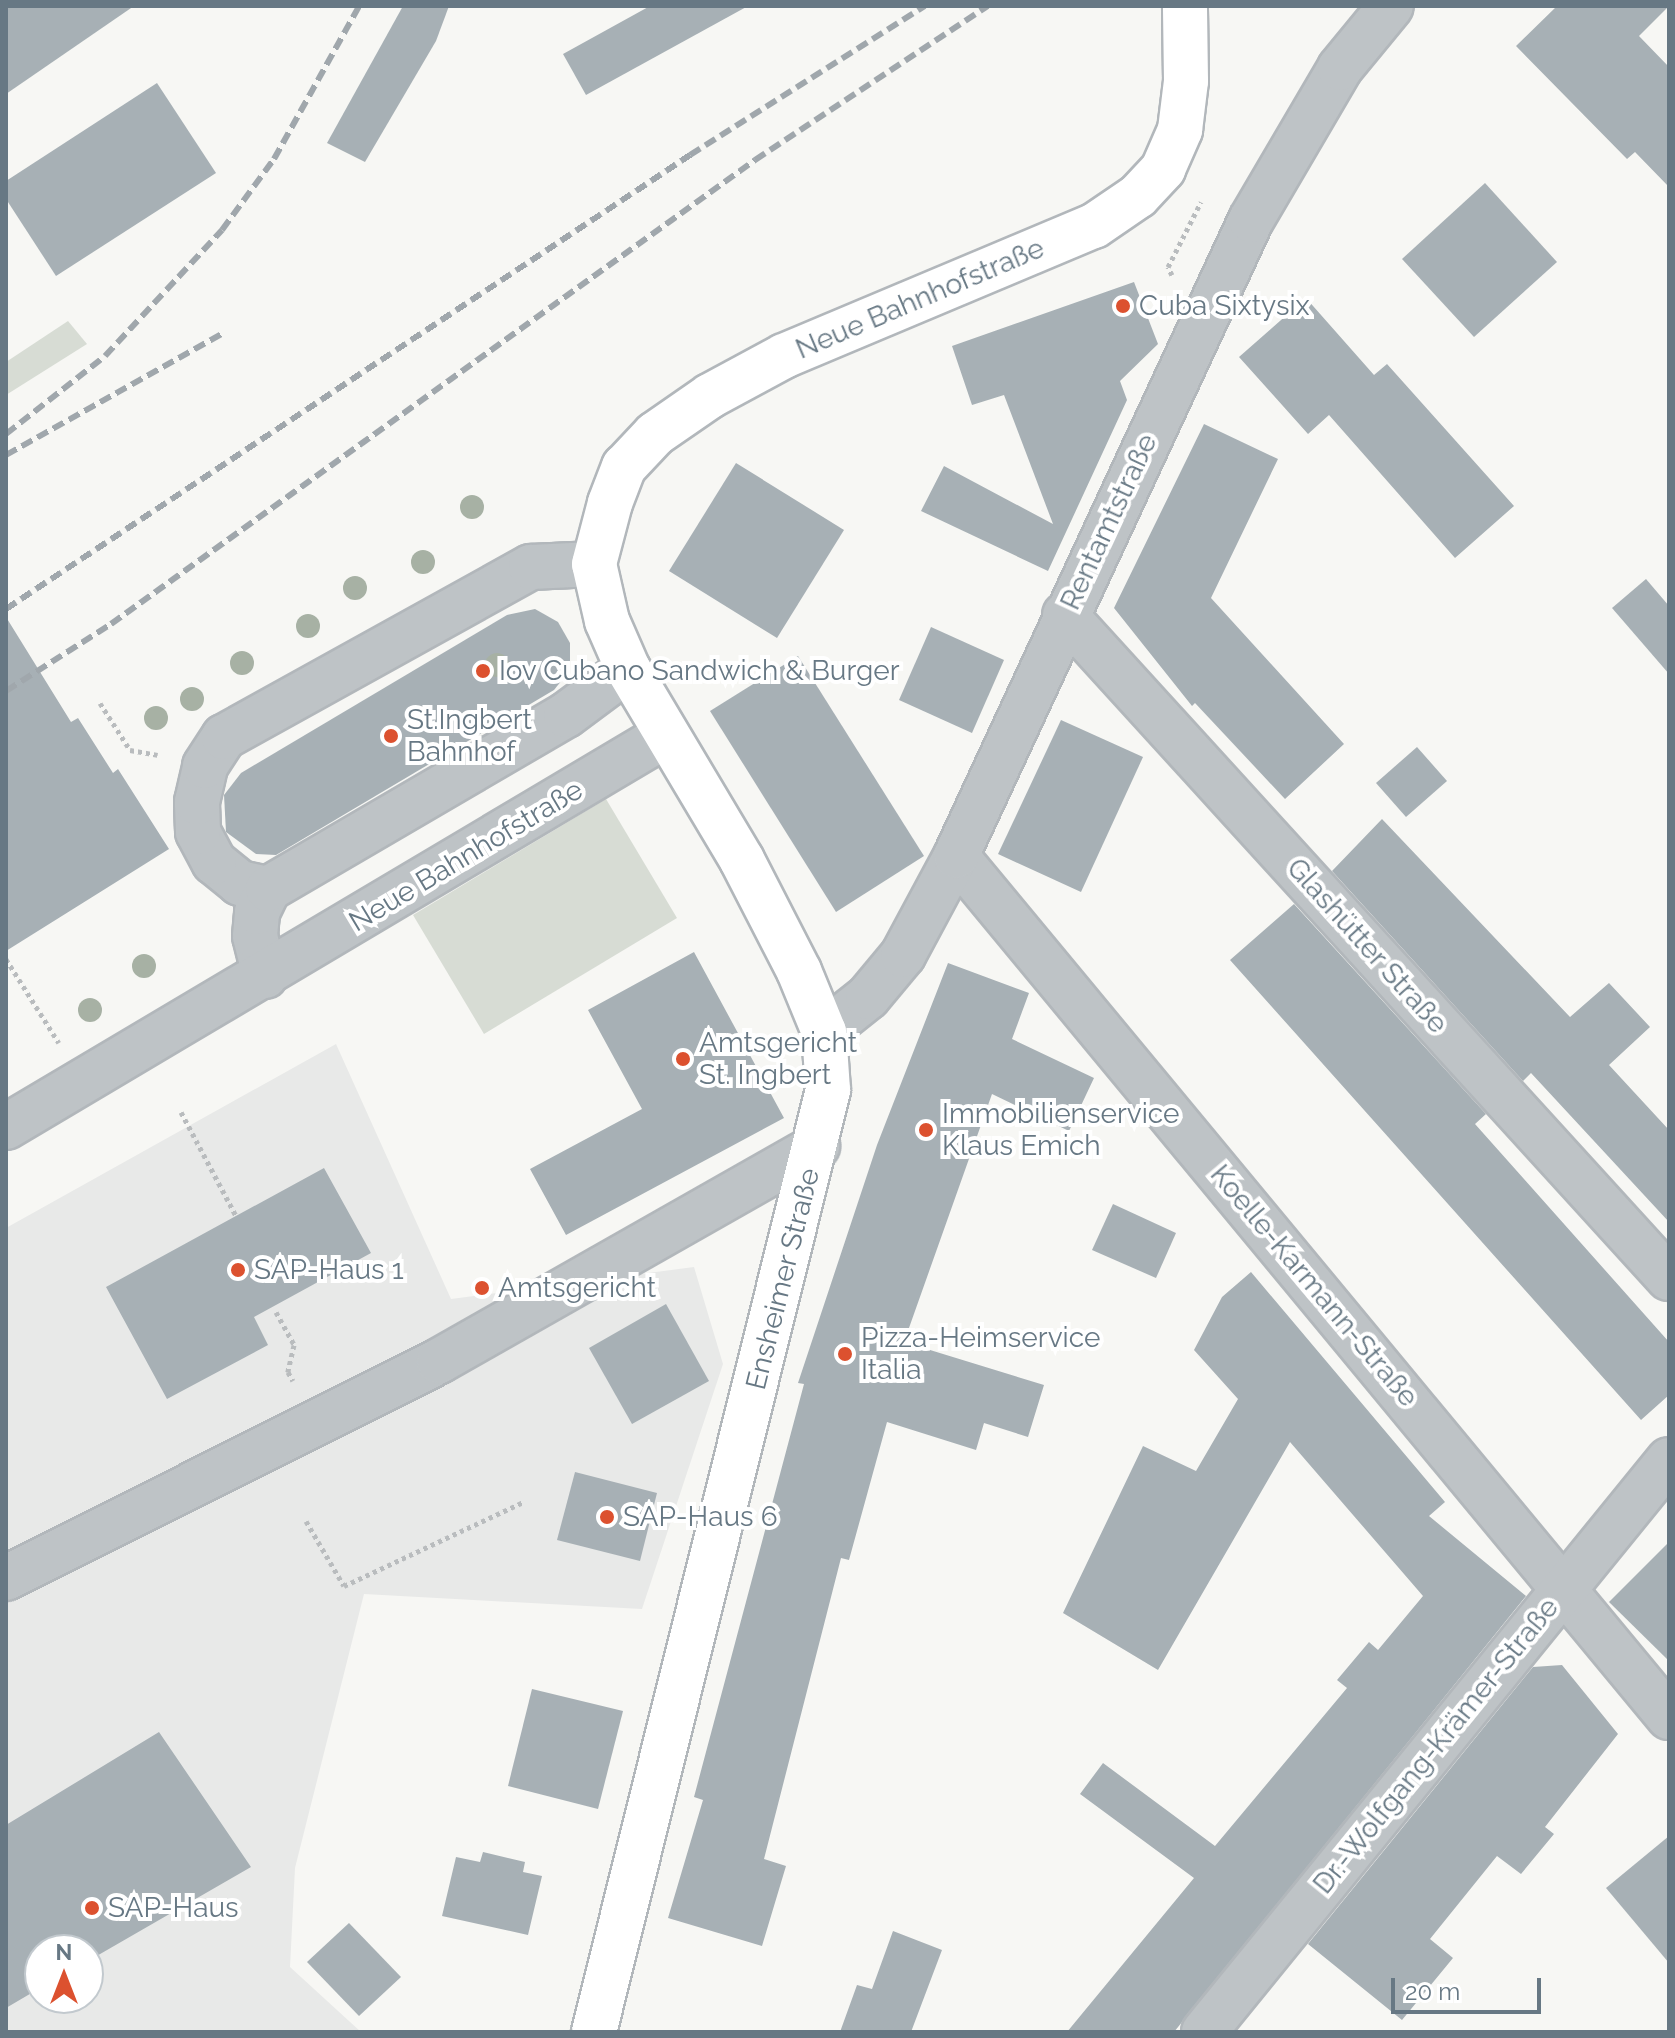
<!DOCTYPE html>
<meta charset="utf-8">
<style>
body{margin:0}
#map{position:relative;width:1675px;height:2038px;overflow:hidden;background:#f7f7f4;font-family:Raleway,sans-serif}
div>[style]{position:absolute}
.built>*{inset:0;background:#e8e9e8}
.green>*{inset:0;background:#d7dcd4}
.building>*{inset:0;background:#a7b0b5}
.path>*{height:5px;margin-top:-2.5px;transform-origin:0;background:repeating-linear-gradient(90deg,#b9bcbe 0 4px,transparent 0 8px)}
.roads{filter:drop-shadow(2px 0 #b2b7bb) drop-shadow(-2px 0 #b2b7bb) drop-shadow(0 2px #b2b7bb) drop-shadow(0 -2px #b2b7bb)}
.minor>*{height:44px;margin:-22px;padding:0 22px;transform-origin:22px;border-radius:22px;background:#bec3c6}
.major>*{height:44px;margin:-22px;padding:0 22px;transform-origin:22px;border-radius:22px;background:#fff}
.rail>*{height:6px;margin-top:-3px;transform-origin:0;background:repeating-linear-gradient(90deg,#a0a7ac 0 12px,transparent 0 18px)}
.trees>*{width:24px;height:24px;margin:-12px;border-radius:50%;background:#a7b1a4}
.dots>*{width:22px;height:22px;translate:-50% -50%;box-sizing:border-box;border:4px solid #fff;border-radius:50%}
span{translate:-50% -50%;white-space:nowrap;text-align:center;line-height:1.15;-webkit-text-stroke:8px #fff;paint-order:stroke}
.street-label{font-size:28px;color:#677884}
.poi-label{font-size:28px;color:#677884}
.left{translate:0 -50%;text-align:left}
.frame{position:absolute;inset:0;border:8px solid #677884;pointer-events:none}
.north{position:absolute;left:24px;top:1934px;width:80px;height:80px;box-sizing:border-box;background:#fff;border:2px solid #c2c9ce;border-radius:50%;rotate:0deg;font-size:22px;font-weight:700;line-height:32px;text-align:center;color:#677884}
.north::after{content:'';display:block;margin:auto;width:28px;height:36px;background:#dc512f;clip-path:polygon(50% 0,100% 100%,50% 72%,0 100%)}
.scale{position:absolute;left:1391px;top:1978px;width:150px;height:36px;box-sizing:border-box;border:4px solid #677884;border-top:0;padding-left:10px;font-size:24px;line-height:28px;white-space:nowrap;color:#677884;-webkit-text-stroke:6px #fff;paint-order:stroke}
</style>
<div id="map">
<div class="built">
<div style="clip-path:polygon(evenodd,336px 1044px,451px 1299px,694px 1267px,723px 1364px,642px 1609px,364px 1594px,295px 1868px,290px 1967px,361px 2032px,6px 2032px,6px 1228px,336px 1044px,40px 1950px,88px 1950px,88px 1998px,40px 1998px,40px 1950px)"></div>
</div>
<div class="green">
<div style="clip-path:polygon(68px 321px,87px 344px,6px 395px,6px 362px)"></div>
<div style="clip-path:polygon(606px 799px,677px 918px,484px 1034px,413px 915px)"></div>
</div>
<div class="building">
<div style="clip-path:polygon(6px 6px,134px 6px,6px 94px)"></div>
<div style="clip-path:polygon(403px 6px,449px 6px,436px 41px,365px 162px,327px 143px)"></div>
<div style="clip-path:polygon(650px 6px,748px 6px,586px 95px,563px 54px)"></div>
<div style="clip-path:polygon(1557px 6px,1669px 6px,1639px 36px,1669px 67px,1669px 187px,1635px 152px,1627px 159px,1516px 46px)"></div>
<div style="clip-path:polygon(157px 83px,216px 173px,56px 276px,6px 199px,6px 181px)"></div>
<div style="clip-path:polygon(1485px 183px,1557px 262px,1474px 337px,1402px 259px)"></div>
<div style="clip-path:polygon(1134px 282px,1158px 344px,1120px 381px,1127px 400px,1048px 571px,921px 511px,944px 466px,1053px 524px,1004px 395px,972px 405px,952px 346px)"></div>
<div style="clip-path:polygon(1306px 298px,1374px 375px,1387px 364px,1514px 506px,1455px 558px,1329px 415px,1308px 434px,1239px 357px)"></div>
<div style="clip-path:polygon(1204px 424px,1278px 459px,1211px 598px,1344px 744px,1285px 799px,1195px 703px,1192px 706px,1114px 608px)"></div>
<div style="clip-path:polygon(736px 463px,844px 530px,777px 638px,669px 571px)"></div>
<div style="clip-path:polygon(1646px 579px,1669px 606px,1669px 674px,1612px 608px)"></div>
<div style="clip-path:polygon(535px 609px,558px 622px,570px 643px,570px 670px,554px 690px,276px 855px,256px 854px,226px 832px,224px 795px,241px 773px,507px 615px)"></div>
<div style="clip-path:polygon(6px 617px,71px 722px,78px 718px,113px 773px,118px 769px,169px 849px,6px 951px)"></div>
<div style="clip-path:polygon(931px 627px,1004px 660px,972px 733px,899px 700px)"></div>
<div style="clip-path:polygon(798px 656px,924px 856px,836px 912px,710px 711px)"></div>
<div style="clip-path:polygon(1061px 720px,1143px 757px,1081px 892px,998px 854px)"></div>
<div style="clip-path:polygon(1417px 747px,1447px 781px,1406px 817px,1376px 783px)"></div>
<div style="clip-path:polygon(1382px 819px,1570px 1017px,1609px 983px,1650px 1027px,1609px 1065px,1669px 1130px,1669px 1222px,1531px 1073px,1523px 1081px,1332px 871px)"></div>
<div style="clip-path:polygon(1294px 904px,1486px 1114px,1475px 1124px,1669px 1342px,1669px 1395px,1641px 1420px,1230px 960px)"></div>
<div style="clip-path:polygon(694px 952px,784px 1118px,566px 1235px,530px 1169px,642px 1109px,588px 1010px)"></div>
<div style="clip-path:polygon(948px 963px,1029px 993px,1012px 1039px,1094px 1078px,1069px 1131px,992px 1094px,904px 1342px,1044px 1385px,1028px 1437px,984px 1423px,976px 1450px,887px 1422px,849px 1560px,841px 1558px,764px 1859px,786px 1866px,762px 1946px,668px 1918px,703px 1800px,694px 1797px,804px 1384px,798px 1383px,877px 1145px)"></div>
<div style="clip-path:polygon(324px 1168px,371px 1253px,254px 1317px,268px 1345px,167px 1399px,106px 1287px)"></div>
<div style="clip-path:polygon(1113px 1204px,1176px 1233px,1156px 1278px,1092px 1250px)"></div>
<div style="clip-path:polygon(1251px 1272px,1445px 1502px,1429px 1516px,1526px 1596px,1174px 2032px,1067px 2032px,1194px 1878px,1080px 1794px,1103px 1763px,1215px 1846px,1347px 1688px,1337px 1680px,1369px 1642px,1378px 1650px,1423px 1596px,1290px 1442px,1158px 1670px,1063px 1613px,1143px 1446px,1196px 1471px,1238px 1399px,1194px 1350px,1222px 1297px)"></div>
<div style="clip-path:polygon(666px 1304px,709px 1381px,632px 1424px,589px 1348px)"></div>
<div style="clip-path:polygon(575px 1472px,657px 1493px,640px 1561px,557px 1540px)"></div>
<div style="clip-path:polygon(1669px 1542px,1669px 1661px,1609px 1602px)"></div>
<div style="clip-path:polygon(1562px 1665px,1618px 1734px,1545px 1827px,1554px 1834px,1521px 1874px,1497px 1856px,1430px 1939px,1453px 1958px,1402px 2020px,1308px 1944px,1533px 1667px)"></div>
<div style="clip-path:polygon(532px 1689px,623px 1711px,598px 1809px,508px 1786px)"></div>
<div style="clip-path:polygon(159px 1732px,251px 1867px,88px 1961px,88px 1950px,40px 1950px,40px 1988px,6px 2008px,6px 1825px)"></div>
<div style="clip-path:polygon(1669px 1836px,1669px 1963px,1606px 1888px)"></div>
<div style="clip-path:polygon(483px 1852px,525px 1862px,523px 1872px,542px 1876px,528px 1935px,442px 1916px,456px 1857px,480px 1862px)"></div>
<div style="clip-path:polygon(349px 1923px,401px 1977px,359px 2016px,307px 1962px)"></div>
<div style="clip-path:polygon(893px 1931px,942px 1950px,911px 2032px,840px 2032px,857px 1985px,872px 1989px)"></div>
</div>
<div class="path">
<div style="left:1172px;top:275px;width:9px;rotate:-117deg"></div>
<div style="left:1168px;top:267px;width:73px;rotate:-63.1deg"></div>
<div style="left:100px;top:703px;width:56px;rotate:57.4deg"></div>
<div style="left:130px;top:750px;width:28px;rotate:10deg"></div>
<div style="left:6px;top:959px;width:99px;rotate:57.8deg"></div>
<div style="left:181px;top:1112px;width:118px;rotate:62.1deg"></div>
<div style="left:276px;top:1312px;width:38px;rotate:61deg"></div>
<div style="left:294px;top:1345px;width:28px;rotate:103deg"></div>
<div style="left:288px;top:1372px;width:10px;rotate:61deg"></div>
<div style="left:306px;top:1521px;width:75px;rotate:59.7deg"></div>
<div style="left:344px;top:1586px;width:198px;rotate:-25.1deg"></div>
</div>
<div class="roads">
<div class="minor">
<div style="left:1065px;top:615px;width:897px;rotate:47.67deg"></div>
<div style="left:956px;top:856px;width:1118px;rotate:50.37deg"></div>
<div style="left:268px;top:889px;width:29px;rotate:-168deg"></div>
<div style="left:240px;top:883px;width:33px;rotate:-141deg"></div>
<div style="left:214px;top:862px;width:34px;rotate:-118deg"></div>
<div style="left:198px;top:832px;width:30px;rotate:-92deg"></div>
<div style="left:197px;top:802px;width:37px;rotate:-77deg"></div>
<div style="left:205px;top:766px;width:35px;rotate:-57deg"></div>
<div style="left:224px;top:737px;width:351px;rotate:-29deg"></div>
<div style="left:531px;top:567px;width:63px;rotate:-2.7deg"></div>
<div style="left:265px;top:976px;width:41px;rotate:-104deg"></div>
<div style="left:255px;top:936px;width:24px;rotate:-85deg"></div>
<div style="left:257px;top:912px;width:25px;rotate:-64deg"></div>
<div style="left:268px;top:889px;width:345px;rotate:-30.3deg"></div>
<div style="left:566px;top:715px;width:77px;rotate:-36.6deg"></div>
<div style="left:824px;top:1032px;width:56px;rotate:-38.5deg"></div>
<div style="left:868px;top:997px;width:55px;rotate:-50.2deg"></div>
<div style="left:903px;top:955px;width:112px;rotate:-61.8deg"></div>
<div style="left:956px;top:856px;width:701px;rotate:-65.12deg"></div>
<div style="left:1251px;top:220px;width:176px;rotate:-59.6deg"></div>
<div style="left:1340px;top:68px;width:80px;rotate:-50.6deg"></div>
<div style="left:6px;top:1127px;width:768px;rotate:-30.71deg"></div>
<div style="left:6px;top:1578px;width:484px;rotate:-26.6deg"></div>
<div style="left:439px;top:1361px;width:435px;rotate:-29.6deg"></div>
<div style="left:1204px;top:2032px;width:737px;rotate:-50.89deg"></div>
</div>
<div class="major">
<div style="left:594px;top:2032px;width:971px;rotate:-76.05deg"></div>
<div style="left:828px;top:1090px;width:58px;rotate:-93.9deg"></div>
<div style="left:824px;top:1032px;width:66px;rotate:-112.3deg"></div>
<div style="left:799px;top:971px;width:125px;rotate:-117.2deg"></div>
<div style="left:742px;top:860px;width:222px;rotate:-120.8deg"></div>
<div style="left:628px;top:669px;width:52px;rotate:-113.6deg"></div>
<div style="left:607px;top:621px;width:58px;rotate:-102.8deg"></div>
<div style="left:594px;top:564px;width:63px;rotate:-75.3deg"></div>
<div style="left:610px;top:503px;width:39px;rotate:-69deg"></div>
<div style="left:624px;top:467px;width:45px;rotate:-46.8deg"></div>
<div style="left:655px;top:434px;width:67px;rotate:-34.6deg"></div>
<div style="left:710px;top:396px;width:84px;rotate:-28.4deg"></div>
<div style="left:784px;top:356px;width:336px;rotate:-22.8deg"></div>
<div style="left:1094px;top:226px;width:53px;rotate:-34.3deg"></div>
<div style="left:1138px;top:196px;width:37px;rotate:-47deg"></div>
<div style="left:1163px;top:169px;width:43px;rotate:-66.4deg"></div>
<div style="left:1180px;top:130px;width:49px;rotate:-83deg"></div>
<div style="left:1186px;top:81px;width:75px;rotate:-90.8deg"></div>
</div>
</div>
<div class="rail">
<div style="left:6px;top:434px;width:126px;rotate:-38.2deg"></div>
<div style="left:105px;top:356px;width:172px;rotate:-47.1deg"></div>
<div style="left:222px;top:230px;width:88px;rotate:-53.8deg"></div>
<div style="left:274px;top:159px;width:175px;rotate:-60.9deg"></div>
<div style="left:6px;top:455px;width:251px;rotate:-29.3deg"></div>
<div style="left:6px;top:609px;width:821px;rotate:-33.57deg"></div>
<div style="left:690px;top:155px;width:278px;rotate:-32.4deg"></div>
<div style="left:6px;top:691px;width:125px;rotate:-32.5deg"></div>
<div style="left:111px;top:624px;width:794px;rotate:-35.77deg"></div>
<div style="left:755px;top:160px;width:279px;rotate:-33.5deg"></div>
</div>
<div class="trees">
<div style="left:472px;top:507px"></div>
<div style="left:423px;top:562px"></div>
<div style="left:355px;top:588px"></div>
<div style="left:308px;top:626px"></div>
<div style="left:242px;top:663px"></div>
<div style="left:497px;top:665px"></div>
<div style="left:192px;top:699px"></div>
<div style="left:156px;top:718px"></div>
<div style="left:144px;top:966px"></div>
<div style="left:90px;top:1010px"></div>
</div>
<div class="dots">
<div style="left:1123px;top:306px;background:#dc512f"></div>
<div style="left:483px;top:671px;background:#dc512f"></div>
<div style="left:391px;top:736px;background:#dc512f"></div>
<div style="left:683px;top:1059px;background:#dc512f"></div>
<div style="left:926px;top:1130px;background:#dc512f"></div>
<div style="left:238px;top:1270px;background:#dc512f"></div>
<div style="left:482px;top:1288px;background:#dc512f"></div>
<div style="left:845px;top:1354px;background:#dc512f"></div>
<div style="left:607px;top:1517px;background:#dc512f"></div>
<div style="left:92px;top:1908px;background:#dc512f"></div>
</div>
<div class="street-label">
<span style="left:920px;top:299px;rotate:-23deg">Neue Bahnhofstraße</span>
<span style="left:1109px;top:522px;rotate:-65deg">Rentamtstraße</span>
<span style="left:466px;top:856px;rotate:-31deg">Neue Bahnhofstraße</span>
<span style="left:1367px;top:946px;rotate:48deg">Glashütter Straße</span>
<span style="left:783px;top:1279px;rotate:-76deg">Ensheimer Straße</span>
<span style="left:1314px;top:1286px;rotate:50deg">Koelle-Karmann-Straße</span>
<span style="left:1436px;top:1746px;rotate:-51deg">Dr.-Wolfgang-Krämer-Straße</span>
</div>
<div class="poi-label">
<span class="left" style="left:1139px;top:306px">Cuba Sixtysix</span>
<span class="left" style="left:499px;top:671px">Iov Cubano Sandwich &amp; Burger</span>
<span class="left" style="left:407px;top:736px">St.Ingbert<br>Bahnhof</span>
<span class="left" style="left:699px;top:1059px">Amtsgericht<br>St. Ingbert</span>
<span class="left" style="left:942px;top:1130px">Immobilienservice<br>Klaus Emich</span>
<span class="left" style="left:254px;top:1270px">SAP-Haus 1</span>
<span class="left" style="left:498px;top:1288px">Amtsgericht</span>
<span class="left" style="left:861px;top:1354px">Pizza-Heimservice<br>Italia</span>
<span class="left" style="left:623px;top:1517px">SAP-Haus 6</span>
<span class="left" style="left:108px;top:1908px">SAP-Haus</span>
</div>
<div class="frame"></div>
<div class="north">N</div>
<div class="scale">20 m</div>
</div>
